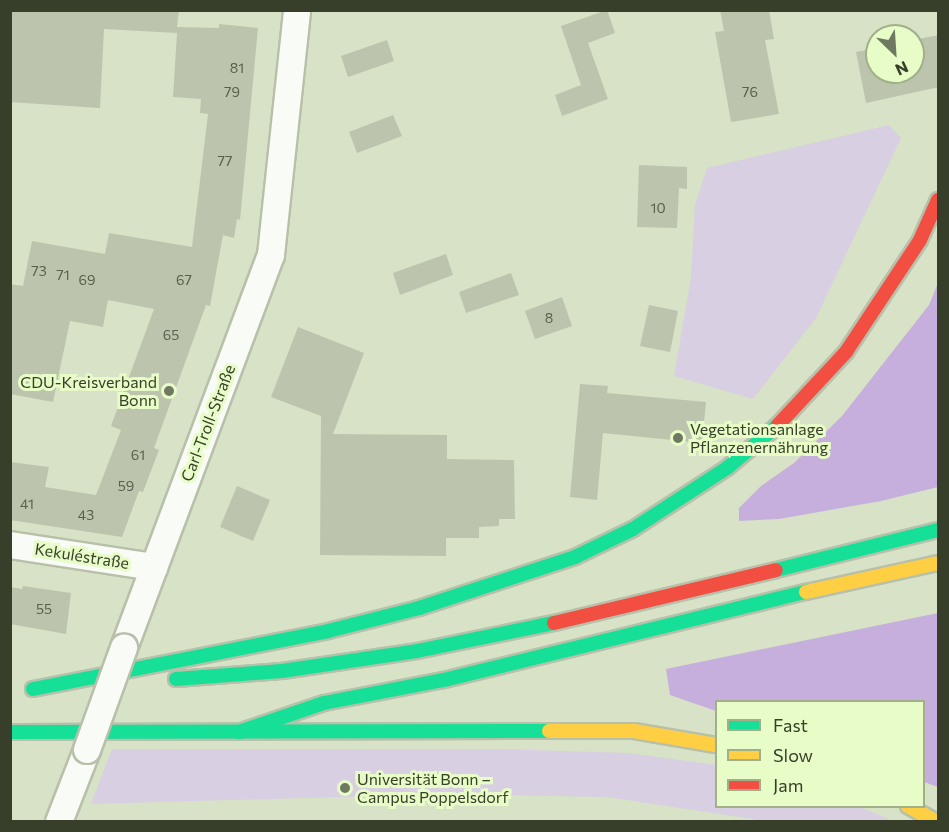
<!DOCTYPE html>
<meta charset="utf-8">
<style>
body{margin:0}
#map{position:relative;width:949px;height:832px;overflow:hidden;background:#d7e2c6;font-family:Commissioner,sans-serif}
div>[style]{position:absolute}
.green>*{inset:0;background:#d8cfe2}
.forest>*{inset:0;background:#c6afdd}
.building>*{inset:0;background:#bcc4ae}
.roads{filter:drop-shadow(2px 0 #b8c0aa) drop-shadow(-2px 0 #b8c0aa) drop-shadow(0 2px #b8c0aa) drop-shadow(0 -2px #b8c0aa)}
.street>*{height:26px;margin:-13px;padding:0 13px;transform-origin:13px;border-radius:13px;background:#f9fbf6}
.fast>*{height:14px;margin:-7px;padding:0 7px;transform-origin:7px;border-radius:7px;background:#16e098}
.slow>*{height:14px;margin:-7px;padding:0 7px;transform-origin:7px;border-radius:7px;background:#ffcf43}
.jam>*{height:14px;margin:-7px;padding:0 7px;transform-origin:7px;border-radius:7px;background:#f24e42}
.bridges{filter:drop-shadow(2px 0 #b8c0aa) drop-shadow(-2px 0 #b8c0aa) drop-shadow(0 2px #b8c0aa) drop-shadow(0 -2px #b8c0aa)}
.street-bridge>*{height:26px;margin:-13px;padding:0 13px;transform-origin:13px;border-radius:13px;background:#f9fbf6}
.dots>*{width:16px;height:16px;translate:-50% -50%;box-sizing:border-box;border:3px solid #e7fcc6;border-radius:50%}
span{translate:-50% -50%;white-space:nowrap;text-align:center;line-height:1.15;-webkit-text-stroke:6px #e7fcc6;paint-order:stroke}
.number-label{font-size:14px;color:#58604b}
.number-label span{-webkit-text-stroke-width:0}
.poi-label{font-size:16px;color:#373f2a}
.right{translate:-100% -50%;text-align:right}
.left{translate:0 -50%;text-align:left}
.street-label{font-size:16px;color:#373f2a}
.frame{position:absolute;inset:0;border:12px solid #373f2a;pointer-events:none}
.legend{position:absolute;left:715px;top:700px;width:210px;height:108px;box-sizing:border-box;background:#e7fcc6;border:2px solid #a1b088;margin:0;padding:8px 10px;list-style:none;font-size:18px;color:#373f2a}
.legend li{display:flex;align-items:center;gap:12px;height:30px}
.legend b{width:30px;border:2px solid #a1b088}
.north{position:absolute;left:865px;top:24px;width:60px;height:60px;box-sizing:border-box;background:#e7fcc6;border:2px solid #a1b088;border-radius:50%;rotate:155deg;font-size:16px;font-weight:700;line-height:24px;text-align:center;color:#373f2a}
.north::after{content:'';display:block;margin:auto;width:21px;height:27px;background:#6f7861;clip-path:polygon(50% 0,100% 100%,50% 72%,0 100%)}
</style>
<div id="map">
<div class="green">
<div style="clip-path:polygon(889px 125px,901px 138px,816px 318px,753px 399px,674px 376px,691px 278px,695px 205px,707px 168px)"></div>
<div style="clip-path:polygon(112px 749px,496px 749px,628px 753px,716px 765px,716px 806px,860px 807px,893px 821px,766px 821px,607px 797px,446px 794px,91px 804px)"></div>
</div>
<div class="forest">
<div style="clip-path:polygon(938px 283px,938px 487px,881px 501px,779px 519px,739px 521px,739px 508px,761px 486px,794px 463px,842px 416px,929px 305px)"></div>
<div style="clip-path:polygon(938px 613px,938px 787px,924px 782px,924px 702px,716px 702px,716px 711px,670px 695px,666px 669px)"></div>
</div>
<div class="building">
<div style="clip-path:polygon(10px 10px,179px 10px,177px 27px,219px 28px,219px 24px,258px 28px,240px 220px,237px 219px,234px 238px,223px 235px,210px 306px,206px 305px,154px 448px,159px 450px,143px 492px,139px 491px,122px 537px,10px 520px,10px 462px,49px 467px,45px 487px,96px 495px,121px 430px,111px 426px,154px 309px,108px 300px,103px 327px,70px 321px,53px 402px,10px 394px,10px 284px,23px 286px,32px 241px,105px 254px,109px 233px,192px 247px,208px 114px,200px 113px,201px 99px,173px 97px,177px 33px,104px 29px,100px 108px,10px 102px)"></div>
<div style="clip-path:polygon(607px 10px,615px 33px,588px 43px,608px 99px,562px 116px,555px 95px,581px 85px,561px 26px)"></div>
<div style="clip-path:polygon(720px 10px,769px 10px,774px 39px,765px 40px,779px 114px,731px 122px,715px 32px,724px 31px)"></div>
<div style="clip-path:polygon(939px 35px,939px 87px,866px 103px,856px 52px,877px 48px,877px 72px,913px 72px,913px 40px)"></div>
<div style="clip-path:polygon(387px 40px,394px 61px,348px 77px,341px 56px)"></div>
<div style="clip-path:polygon(393px 115px,402px 136px,357px 153px,349px 132px)"></div>
<div style="clip-path:polygon(639px 165px,687px 167px,687px 189px,679px 188px,677px 228px,637px 227px)"></div>
<div style="clip-path:polygon(446px 254px,453px 275px,400px 295px,393px 273px)"></div>
<div style="clip-path:polygon(511px 273px,519px 295px,466px 313px,459px 292px)"></div>
<div style="clip-path:polygon(562px 297px,572px 326px,535px 339px,525px 311px)"></div>
<div style="clip-path:polygon(649px 305px,678px 311px,670px 352px,640px 346px)"></div>
<div style="clip-path:polygon(298px 327px,364px 353px,333px 434px,447px 435px,447px 459px,514px 460px,515px 519px,499px 519px,499px 526px,479px 527px,479px 538px,446px 538px,446px 556px,320px 555px,321px 416px,271px 397px)"></div>
<div style="clip-path:polygon(580px 384px,608px 386px,607px 393px,706px 402px,702px 443px,603px 433px,597px 500px,570px 497px)"></div>
<div style="clip-path:polygon(237px 486px,270px 500px,253px 541px,220px 527px)"></div>
<div style="clip-path:polygon(23px 586px,71px 593px,66px 634px,10px 624px,10px 587px,22px 589px)"></div>
</div>
<div class="roads">
<div class="street">
<div style="left:10px;top:545px;width:146px;rotate:8.7deg"></div>
<div style="left:124px;top:648px;width:420px;rotate:-69.5deg"></div>
<div style="left:271px;top:255px;width:246px;rotate:-83.9deg"></div>
<div style="left:59px;top:822px;width:77px;rotate:-68.7deg"></div>
</div>
<div class="fast">
<div style="left:776px;top:570px;width:167px;rotate:-13.9deg"></div>
<div style="left:176px;top:679px;width:106px;rotate:-4.3deg"></div>
<div style="left:282px;top:671px;width:136px;rotate:-8.4deg"></div>
<div style="left:417px;top:651px;width:140px;rotate:-11.6deg"></div>
<div style="left:33px;top:689px;width:301px;rotate:-11.1deg"></div>
<div style="left:328px;top:631px;width:94px;rotate:-14.2deg"></div>
<div style="left:419px;top:608px;width:164px;rotate:-18.1deg"></div>
<div style="left:575px;top:557px;width:64px;rotate:-25.8deg"></div>
<div style="left:633px;top:529px;width:112px;rotate:-33deg"></div>
<div style="left:727px;top:468px;width:67px;rotate:-40.1deg"></div>
<div style="left:10px;top:732px;width:539px;rotate:-0.11deg"></div>
<div style="left:239px;top:732px;width:90px;rotate:-18.8deg"></div>
<div style="left:324px;top:703px;width:122px;rotate:-10.9deg"></div>
<div style="left:444px;top:680px;width:373px;rotate:-13.7deg"></div>
</div>
<div class="slow">
<div style="left:806px;top:592px;width:135px;rotate:-12.4deg"></div>
<div style="left:549px;top:731px;width:85px"></div>
<div style="left:634px;top:731px;width:83px;rotate:9.7deg"></div>
<div style="left:908px;top:806px;width:33px;rotate:29deg"></div>
</div>
<div class="jam">
<div style="left:778px;top:425px;width:100px;rotate:-47deg"></div>
<div style="left:846px;top:352px;width:134px;rotate:-56.5deg"></div>
<div style="left:920px;top:240px;width:44px;rotate:-65.8deg"></div>
<div style="left:554px;top:623px;width:228px;rotate:-13.4deg"></div>
</div>
</div>
<div class="bridges">
<div class="street-bridge">
<div style="left:87px;top:750px;width:109px;rotate:-70.1deg"></div>
</div>
</div>
<div class="dots">
<div style="left:169px;top:391px;background:#6f7861"></div>
<div style="left:678px;top:438px;background:#6f7861"></div>
<div style="left:345px;top:788px;background:#6f7861"></div>
</div>
<div class="number-label">
<span style="left:237px;top:68px">81</span>
<span style="left:232px;top:92px">79</span>
<span style="left:750px;top:92px">76</span>
<span style="left:225px;top:161px">77</span>
<span style="left:658px;top:208px">10</span>
<span style="left:39px;top:271px">73</span>
<span style="left:63px;top:275px">71</span>
<span style="left:87px;top:280px">69</span>
<span style="left:184px;top:280px">67</span>
<span style="left:549px;top:318px">8</span>
<span style="left:171px;top:335px">65</span>
<span style="left:138px;top:455px">61</span>
<span style="left:126px;top:486px">59</span>
<span style="left:27px;top:504px">41</span>
<span style="left:86px;top:515px">43</span>
<span style="left:44px;top:609px">55</span>
</div>
<div class="poi-label">
<span class="right" style="left:157px;top:391px">CDU-Kreisverband<br>Bonn</span>
<span class="left" style="left:690px;top:438px">Vegetationsanlage<br>Pflanzenernährung</span>
<span class="left" style="left:357px;top:788px">Universität Bonn –<br>Campus Poppelsdorf</span>
</div>
<div class="street-label">
<span style="left:208px;top:423px;rotate:-69deg">Carl-Troll-Straße</span>
<span style="left:82px;top:556px;rotate:9deg">Kekuléstraße</span>
</div>
<div class="frame"></div>
<ul class="legend">
<li><b style="height:8px;background:#16e098"></b>Fast</li>
<li><b style="height:8px;background:#ffcf43"></b>Slow</li>
<li><b style="height:8px;background:#f24e42"></b>Jam</li>
</ul>
<div class="north">N</div>
</div>
